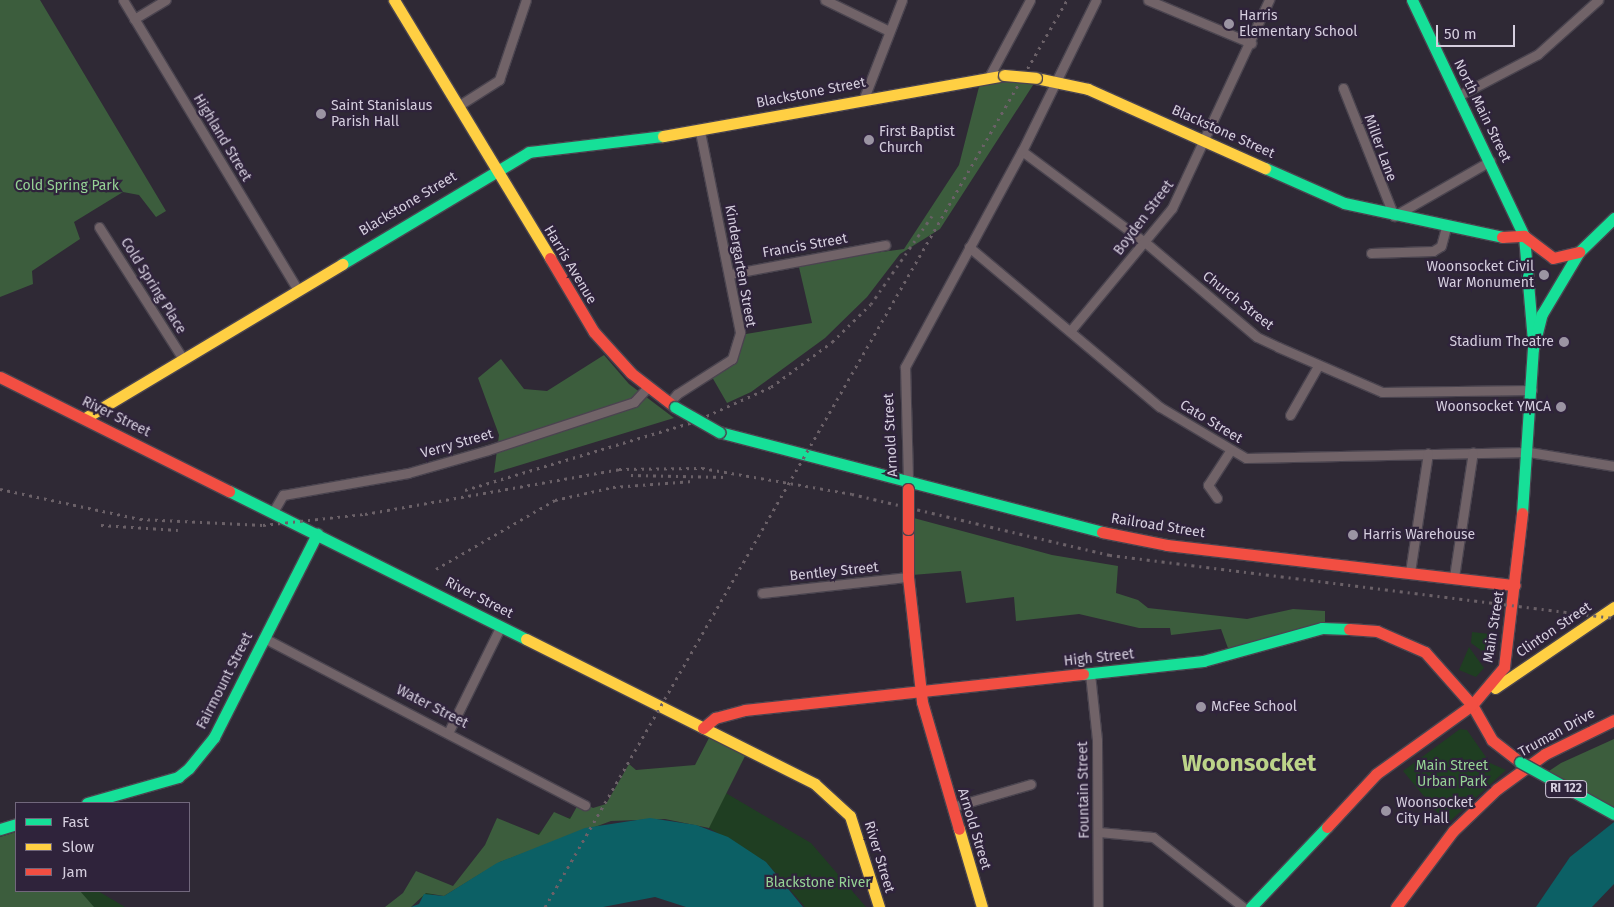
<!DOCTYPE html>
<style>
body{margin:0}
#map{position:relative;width:1614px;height:907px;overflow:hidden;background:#2f2935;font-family:"Fira Sans",sans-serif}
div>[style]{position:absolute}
.green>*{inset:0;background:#1f3e22}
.forest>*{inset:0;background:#3c5d3d}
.water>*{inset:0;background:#0c6065}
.roads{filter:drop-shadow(1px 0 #4a444f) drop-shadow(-1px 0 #4a444f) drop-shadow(0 1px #4a444f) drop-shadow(0 -1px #4a444f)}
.street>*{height:9px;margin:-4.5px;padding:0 4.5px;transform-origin:4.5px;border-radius:4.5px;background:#716368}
.fast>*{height:11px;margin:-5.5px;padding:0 5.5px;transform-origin:5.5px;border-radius:5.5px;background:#16e098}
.slow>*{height:11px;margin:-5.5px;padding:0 5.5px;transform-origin:5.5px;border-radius:5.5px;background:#ffcf43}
.jam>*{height:11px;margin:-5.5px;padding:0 5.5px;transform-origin:5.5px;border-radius:5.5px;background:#f24e42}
.rail>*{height:3px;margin-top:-1.5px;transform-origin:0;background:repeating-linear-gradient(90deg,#6b6168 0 2.5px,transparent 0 7.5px)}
.bridges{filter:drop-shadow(1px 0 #4a444f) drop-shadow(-1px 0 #4a444f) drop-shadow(0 1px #4a444f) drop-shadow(0 -1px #4a444f)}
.fast-bridge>*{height:11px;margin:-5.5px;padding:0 5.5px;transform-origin:5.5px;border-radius:5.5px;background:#16e098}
.slow-bridge>*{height:11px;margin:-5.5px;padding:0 5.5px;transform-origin:5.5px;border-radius:5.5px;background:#ffcf43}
.jam-bridge>*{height:11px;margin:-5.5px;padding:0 5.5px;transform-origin:5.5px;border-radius:5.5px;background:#f24e42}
.dots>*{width:14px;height:14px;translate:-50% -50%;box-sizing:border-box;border:2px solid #2f233b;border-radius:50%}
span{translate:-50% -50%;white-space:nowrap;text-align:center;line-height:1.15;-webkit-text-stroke:4.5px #2f233b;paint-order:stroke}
.shield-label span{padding:1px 4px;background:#2f233b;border:1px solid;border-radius:4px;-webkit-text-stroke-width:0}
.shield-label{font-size:12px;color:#d5cede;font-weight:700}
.poi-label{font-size:14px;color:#d5cede}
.left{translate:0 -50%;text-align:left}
.right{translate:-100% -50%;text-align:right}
.street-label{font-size:14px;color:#d5cede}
.park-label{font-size:14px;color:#95d395}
.town-label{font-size:24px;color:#bcd389;font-weight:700}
.legend{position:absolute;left:15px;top:802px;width:175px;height:90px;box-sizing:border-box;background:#2f233b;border:1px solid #71677c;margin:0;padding:6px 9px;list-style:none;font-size:15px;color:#d5cede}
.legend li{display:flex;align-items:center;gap:10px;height:25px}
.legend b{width:25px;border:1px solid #71677c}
.scale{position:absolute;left:1436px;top:25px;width:79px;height:22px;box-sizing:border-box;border:2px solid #d5cede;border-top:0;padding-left:6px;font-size:15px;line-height:18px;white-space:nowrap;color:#d5cede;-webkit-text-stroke:4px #2f233b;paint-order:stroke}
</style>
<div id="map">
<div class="green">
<div style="clip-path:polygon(1472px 632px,1498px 635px,1493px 659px,1471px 643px)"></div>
<div style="clip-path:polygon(1469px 647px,1484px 668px,1476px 677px,1459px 670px)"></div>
<div style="clip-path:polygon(1460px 729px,1467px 730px,1490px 763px,1506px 770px,1447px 824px,1403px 771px)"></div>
<div style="clip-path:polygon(697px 776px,811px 843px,866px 907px,805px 907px,766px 862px,697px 821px,625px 816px,585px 824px,444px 891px,392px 907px,420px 880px,453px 886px,558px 821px)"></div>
<div style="clip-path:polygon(6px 836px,16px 891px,98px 891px,125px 907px,0 907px,0 837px)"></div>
</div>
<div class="forest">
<div style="clip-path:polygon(0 0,40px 0,166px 211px,156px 217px,139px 195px,123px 192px,74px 222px,80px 239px,32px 271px,33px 284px,0 297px)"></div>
<div style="clip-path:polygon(981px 79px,1035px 82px,940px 229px,900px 254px,867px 297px,825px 338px,751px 392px,727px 403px,712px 377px,735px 359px,740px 335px,812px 323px,798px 263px,904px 249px,959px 165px)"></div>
<div style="clip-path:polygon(604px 355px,629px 384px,674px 418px,494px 473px,499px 435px,478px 378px,501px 359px,524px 389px,547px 391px)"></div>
<div style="clip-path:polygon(910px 517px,1052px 555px,1118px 566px,1116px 593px,1138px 600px,1148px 608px,1247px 619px,1293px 609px,1325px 611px,1325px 633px,1229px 651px,1221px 629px,1171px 635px,1170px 628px,1139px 628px,1079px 614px,1016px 621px,1014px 597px,966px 603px,961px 571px,912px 575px)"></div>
<div style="clip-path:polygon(710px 736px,746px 754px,709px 828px,665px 819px,611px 821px,500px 862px,444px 896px,426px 893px,411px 907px,385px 907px,403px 893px,416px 871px,453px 886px,485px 845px,497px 818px,539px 835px,554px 812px,570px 819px,580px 801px,593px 808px,606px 804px,629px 764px,636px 770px,695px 765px)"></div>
<div style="clip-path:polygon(1614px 739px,1614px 809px,1546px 773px,1561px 763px)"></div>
<div style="clip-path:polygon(16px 832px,16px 891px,80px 891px,94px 907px,0 907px,0 837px)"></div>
</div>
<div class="water">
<div style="clip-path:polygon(650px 818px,696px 825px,728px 837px,766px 862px,803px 907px,686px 907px,655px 897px,603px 907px,411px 907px,419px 904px,424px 894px,444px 896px,497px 863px,585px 828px)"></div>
<div style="clip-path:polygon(1614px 822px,1614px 884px,1592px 907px,1536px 907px,1570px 857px)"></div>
</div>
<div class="roads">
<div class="street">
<div style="left:123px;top:0;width:337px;rotate:58.9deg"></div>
<div style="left:825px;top:0;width:71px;rotate:25.8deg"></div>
<div style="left:1148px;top:0;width:112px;rotate:22.7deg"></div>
<div style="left:134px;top:19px;width:37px;rotate:-31deg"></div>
<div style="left:990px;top:75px;width:85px;rotate:-61.9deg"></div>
<div style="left:1343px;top:88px;width:138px;rotate:68.3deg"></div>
<div style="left:1394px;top:216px;width:111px;rotate:-29.8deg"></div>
<div style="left:1458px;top:96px;width:90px;rotate:-27.7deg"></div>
<div style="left:1538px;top:54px;width:81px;rotate:-42deg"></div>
<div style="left:864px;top:98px;width:105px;rotate:-68.8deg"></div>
<div style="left:458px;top:106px;width:49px;rotate:-32.4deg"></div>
<div style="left:499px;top:80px;width:84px;rotate:-71.4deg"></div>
<div style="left:1022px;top:151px;width:154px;rotate:36.6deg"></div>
<div style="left:1146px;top:243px;width:145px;rotate:40.3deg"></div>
<div style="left:1257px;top:337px;width:23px;rotate:25deg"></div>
<div style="left:1278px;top:347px;width:113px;rotate:23.4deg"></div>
<div style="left:1382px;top:392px;width:150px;rotate:-0.8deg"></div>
<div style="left:99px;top:227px;width:156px;rotate:57.5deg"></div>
<div style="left:969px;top:247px;width:249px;rotate:40deg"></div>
<div style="left:1160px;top:407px;width:100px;rotate:30.7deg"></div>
<div style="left:1246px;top:458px;width:283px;rotate:-1.2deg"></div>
<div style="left:1529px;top:452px;width:86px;rotate:9.4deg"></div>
<div style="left:1371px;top:253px;width:62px;rotate:-1.8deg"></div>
<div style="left:1433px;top:251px;width:9px;rotate:-32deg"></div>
<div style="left:1441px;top:246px;width:20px;rotate:-75deg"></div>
<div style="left:730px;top:274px;width:158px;rotate:-10.6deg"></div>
<div style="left:1071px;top:330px;width:158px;rotate:-50.4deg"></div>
<div style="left:1172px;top:208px;width:230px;rotate:-65deg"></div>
<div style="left:669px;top:403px;width:12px;rotate:-48deg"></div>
<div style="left:677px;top:394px;width:65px;rotate:-32.5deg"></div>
<div style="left:732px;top:359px;width:28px;rotate:-73deg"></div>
<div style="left:740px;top:332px;width:205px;rotate:-101.3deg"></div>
<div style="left:1290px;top:415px;width:56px;rotate:-60.3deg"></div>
<div style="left:908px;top:479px;width:112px;rotate:-91.5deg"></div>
<div style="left:905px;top:367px;width:246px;rotate:-61.6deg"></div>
<div style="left:1022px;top:151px;width:168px;rotate:-63.9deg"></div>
<div style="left:1217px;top:498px;width:16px;rotate:-125deg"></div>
<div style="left:1208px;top:485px;width:40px;rotate:-57.1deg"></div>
<div style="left:273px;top:512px;width:20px;rotate:-60deg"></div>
<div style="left:283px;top:495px;width:127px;rotate:-10deg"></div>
<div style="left:408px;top:473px;width:83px;rotate:-16deg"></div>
<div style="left:488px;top:450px;width:154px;rotate:-18.2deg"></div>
<div style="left:634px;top:402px;width:21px;rotate:-47deg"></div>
<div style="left:1410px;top:572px;width:120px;rotate:-81.4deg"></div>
<div style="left:1454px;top:577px;width:126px;rotate:-81.4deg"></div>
<div style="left:762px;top:593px;width:147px;rotate:-6.3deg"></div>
<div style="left:264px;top:638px;width:362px;rotate:27.5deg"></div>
<div style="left:1090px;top:674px;width:66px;rotate:83.9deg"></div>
<div style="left:1097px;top:740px;width:167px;rotate:89.7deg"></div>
<div style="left:449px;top:731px;width:117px;rotate:-63.7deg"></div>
<div style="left:952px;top:807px;width:82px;rotate:-16.2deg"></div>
<div style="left:1099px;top:832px;width:54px;rotate:5.3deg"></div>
<div style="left:1153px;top:837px;width:114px;rotate:37.9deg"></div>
</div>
<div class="fast">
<div style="left:1412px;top:0;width:261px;rotate:64.6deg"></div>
<div style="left:1524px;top:236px;width:106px;rotate:85.1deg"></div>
<div style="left:1265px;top:168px;width:86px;rotate:23.9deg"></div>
<div style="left:1344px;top:203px;width:162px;rotate:12.1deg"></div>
<div style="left:342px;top:264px;width:218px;rotate:-30.9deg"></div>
<div style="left:529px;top:152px;width:135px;rotate:-6.8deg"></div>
<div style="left:719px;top:432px;width:396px;rotate:14.6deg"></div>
<div style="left:229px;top:491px;width:332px;rotate:26.5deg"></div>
<div style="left:1522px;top:513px;width:164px;rotate:-86.2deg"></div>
<div style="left:1533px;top:349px;width:36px;rotate:-76deg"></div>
<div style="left:1542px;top:314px;width:72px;rotate:-59.2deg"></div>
<div style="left:1579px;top:252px;width:49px;rotate:-44.2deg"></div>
<div style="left:1083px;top:674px;width:121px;rotate:-6.2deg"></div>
<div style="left:1203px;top:661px;width:123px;rotate:-15.5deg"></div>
<div style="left:1322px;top:628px;width:27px;rotate:2deg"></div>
<div style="left:87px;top:803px;width:95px;rotate:-15.9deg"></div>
<div style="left:178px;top:777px;width:14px;rotate:-39deg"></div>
<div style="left:189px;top:768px;width:40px;rotate:-51deg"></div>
<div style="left:214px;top:737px;width:228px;rotate:-63.1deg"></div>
<div style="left:0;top:829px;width:17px;rotate:-17deg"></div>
<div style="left:1251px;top:907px;width:110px;rotate:-46.5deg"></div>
</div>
<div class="slow">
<div style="left:394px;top:0;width:301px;rotate:58.8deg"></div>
<div style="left:1036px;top:78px;width:53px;rotate:11.9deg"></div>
<div style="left:1088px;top:89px;width:194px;rotate:24.1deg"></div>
<div style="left:663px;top:136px;width:346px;rotate:-10.1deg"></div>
<div style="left:85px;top:418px;width:300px;rotate:-30.9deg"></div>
<div style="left:526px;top:639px;width:323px;rotate:26.6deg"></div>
<div style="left:815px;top:784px;width:47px;rotate:42.4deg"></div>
<div style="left:850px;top:816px;width:96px;rotate:72.3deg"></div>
<div style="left:1495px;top:688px;width:144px;rotate:-34.2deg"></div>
<div style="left:959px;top:829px;width:81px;rotate:73.6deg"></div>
</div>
<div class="jam">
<div style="left:1502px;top:237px;width:22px;rotate:-3deg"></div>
<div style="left:1524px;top:236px;width:36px;rotate:37deg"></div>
<div style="left:1553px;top:258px;width:27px;rotate:-13deg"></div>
<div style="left:550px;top:258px;width:86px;rotate:59.3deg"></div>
<div style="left:594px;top:332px;width:55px;rotate:47.9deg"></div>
<div style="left:631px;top:373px;width:56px;rotate:37.7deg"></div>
<div style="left:0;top:377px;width:256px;rotate:26.5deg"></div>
<div style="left:908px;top:529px;width:48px;rotate:90deg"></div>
<div style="left:908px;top:577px;width:126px;rotate:83.6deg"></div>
<div style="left:922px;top:702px;width:132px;rotate:73.8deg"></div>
<div style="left:1102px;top:532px;width:66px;rotate:11.3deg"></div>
<div style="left:1167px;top:545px;width:350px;rotate:6.6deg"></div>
<div style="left:703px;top:728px;width:16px;rotate:-40deg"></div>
<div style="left:715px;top:718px;width:31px;rotate:-15deg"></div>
<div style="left:745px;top:710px;width:340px;rotate:-6.1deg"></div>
<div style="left:1520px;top:762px;width:36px;rotate:-142deg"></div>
<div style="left:1492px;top:740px;width:40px;rotate:-119.7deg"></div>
<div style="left:1472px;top:705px;width:50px;rotate:-49.9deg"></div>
<div style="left:1504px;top:667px;width:155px;rotate:-83.3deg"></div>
<div style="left:1327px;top:827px;width:72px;rotate:-47.2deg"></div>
<div style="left:1376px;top:774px;width:118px;rotate:-35.7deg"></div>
<div style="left:1472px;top:705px;width:71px;rotate:-131.6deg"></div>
<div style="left:1425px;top:652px;width:52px;rotate:-156.4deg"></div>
<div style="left:1377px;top:631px;width:28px;rotate:-176deg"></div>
<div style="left:1396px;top:907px;width:95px;rotate:-53.1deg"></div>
<div style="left:1453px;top:831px;width:61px;rotate:-43.7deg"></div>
<div style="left:1497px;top:789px;width:59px;rotate:-36.1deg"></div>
<div style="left:1545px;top:754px;width:77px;rotate:-26.2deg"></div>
</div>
</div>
<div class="rail">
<div style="left:631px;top:475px;width:95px;rotate:1.2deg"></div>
<div style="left:0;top:489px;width:143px;rotate:12.1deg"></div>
<div style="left:140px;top:519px;width:123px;rotate:2.8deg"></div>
<div style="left:263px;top:525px;width:103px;rotate:-6.2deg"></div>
<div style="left:365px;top:514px;width:258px;rotate:-10deg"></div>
<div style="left:619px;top:469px;width:83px;rotate:-0.7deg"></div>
<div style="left:702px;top:468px;width:152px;rotate:9.8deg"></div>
<div style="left:852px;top:494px;width:265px;rotate:13.3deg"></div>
<div style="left:1110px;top:555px;width:508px;rotate:7.13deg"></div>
<div style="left:465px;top:490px;width:238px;rotate:-16.6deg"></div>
<div style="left:693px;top:422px;width:85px;rotate:-24.2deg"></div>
<div style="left:771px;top:387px;width:76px;rotate:-36.4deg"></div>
<div style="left:832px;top:342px;width:54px;rotate:-44.3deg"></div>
<div style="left:871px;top:304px;width:111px;rotate:-55.3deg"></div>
<div style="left:101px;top:525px;width:77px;rotate:3.7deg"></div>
<div style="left:436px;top:569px;width:138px;rotate:-30.1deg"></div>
<div style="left:555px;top:500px;width:59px;rotate:-12.6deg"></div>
<div style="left:613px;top:487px;width:80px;rotate:-4.3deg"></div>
<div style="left:545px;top:907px;width:1046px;rotate:-60.08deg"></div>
</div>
<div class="bridges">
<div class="fast-bridge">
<div style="left:675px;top:407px;width:51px;rotate:29.6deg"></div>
<div style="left:1520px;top:762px;width:107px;rotate:29deg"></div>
</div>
<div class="slow-bridge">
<div style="left:1004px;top:75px;width:32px;rotate:5deg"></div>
</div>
<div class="jam-bridge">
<div style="left:908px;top:489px;width:40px;rotate:90deg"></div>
</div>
</div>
<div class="dots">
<div style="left:1229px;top:24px;background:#9b94a3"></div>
<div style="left:321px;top:114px;background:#9b94a3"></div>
<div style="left:869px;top:140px;background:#9b94a3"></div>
<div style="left:1544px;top:275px;background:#9b94a3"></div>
<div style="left:1564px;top:342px;background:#9b94a3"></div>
<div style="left:1561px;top:407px;background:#9b94a3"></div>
<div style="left:1353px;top:535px;background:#9b94a3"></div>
<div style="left:1201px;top:707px;background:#9b94a3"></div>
<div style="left:1386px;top:811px;background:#9b94a3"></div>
</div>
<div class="shield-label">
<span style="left:1566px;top:789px">RI 122</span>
</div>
<div class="poi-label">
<span class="left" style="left:1239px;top:24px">Harris<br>Elementary School</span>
<span class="left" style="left:331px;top:114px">Saint Stanislaus<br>Parish Hall</span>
<span class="left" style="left:879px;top:140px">First Baptist<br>Church</span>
<span class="right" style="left:1534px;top:275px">Woonsocket Civil<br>War Monument</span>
<span class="right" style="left:1554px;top:342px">Stadium Theatre</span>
<span class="right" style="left:1551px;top:407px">Woonsocket YMCA</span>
<span class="left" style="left:1363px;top:535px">Harris Warehouse</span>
<span class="left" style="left:1211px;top:707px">McFee School</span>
<span class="left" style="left:1396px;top:811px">Woonsocket<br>City Hall</span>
</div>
<div class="street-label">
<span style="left:811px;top:93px;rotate:-11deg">Blackstone Street</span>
<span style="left:1482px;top:111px;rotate:64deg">North Main Street</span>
<span style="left:1223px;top:132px;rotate:24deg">Blackstone Street</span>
<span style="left:222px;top:138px;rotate:59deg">Highland Street</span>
<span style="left:1380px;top:148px;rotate:70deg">Miller Lane</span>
<span style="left:408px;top:204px;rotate:-31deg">Blackstone Street</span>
<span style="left:1144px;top:218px;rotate:-53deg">Boyden Street</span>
<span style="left:805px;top:246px;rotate:-10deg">Francis Street</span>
<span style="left:570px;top:265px;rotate:59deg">Harris Avenue</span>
<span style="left:740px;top:266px;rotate:80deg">Kindergarten Street</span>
<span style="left:153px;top:286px;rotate:58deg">Cold Spring Place</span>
<span style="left:1238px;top:301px;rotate:38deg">Church Street</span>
<span style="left:116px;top:417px;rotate:26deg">River Street</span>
<span style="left:1211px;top:422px;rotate:31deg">Cato Street</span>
<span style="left:891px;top:435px;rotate:-93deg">Arnold Street</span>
<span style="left:457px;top:444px;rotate:-16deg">Verry Street</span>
<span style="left:1158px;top:526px;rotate:9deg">Railroad Street</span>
<span style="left:834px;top:572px;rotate:-6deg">Bentley Street</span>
<span style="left:479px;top:598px;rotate:27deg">River Street</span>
<span style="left:1494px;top:627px;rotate:-81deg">Main Street</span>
<span style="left:1554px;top:630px;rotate:-34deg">Clinton Street</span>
<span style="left:1099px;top:658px;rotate:-6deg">High Street</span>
<span style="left:225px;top:681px;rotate:-63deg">Fairmount Street</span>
<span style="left:432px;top:707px;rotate:27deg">Water Street</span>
<span style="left:1557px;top:733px;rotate:-29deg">Truman Drive</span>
<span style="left:1084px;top:790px;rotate:-91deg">Fountain Street</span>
<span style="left:974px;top:829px;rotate:73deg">Arnold Street</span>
<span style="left:879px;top:857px;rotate:73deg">River Street</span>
</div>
<div class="park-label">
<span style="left:67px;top:186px">Cold Spring Park</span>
<span style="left:1452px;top:774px">Main Street<br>Urban Park</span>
<span style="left:818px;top:883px">Blackstone River</span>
</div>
<div class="town-label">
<span style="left:1249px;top:764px">Woonsocket</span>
</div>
<ul class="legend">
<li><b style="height:6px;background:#16e098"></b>Fast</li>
<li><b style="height:6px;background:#ffcf43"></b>Slow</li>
<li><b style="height:6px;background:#f24e42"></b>Jam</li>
</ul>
<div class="scale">50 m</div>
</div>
